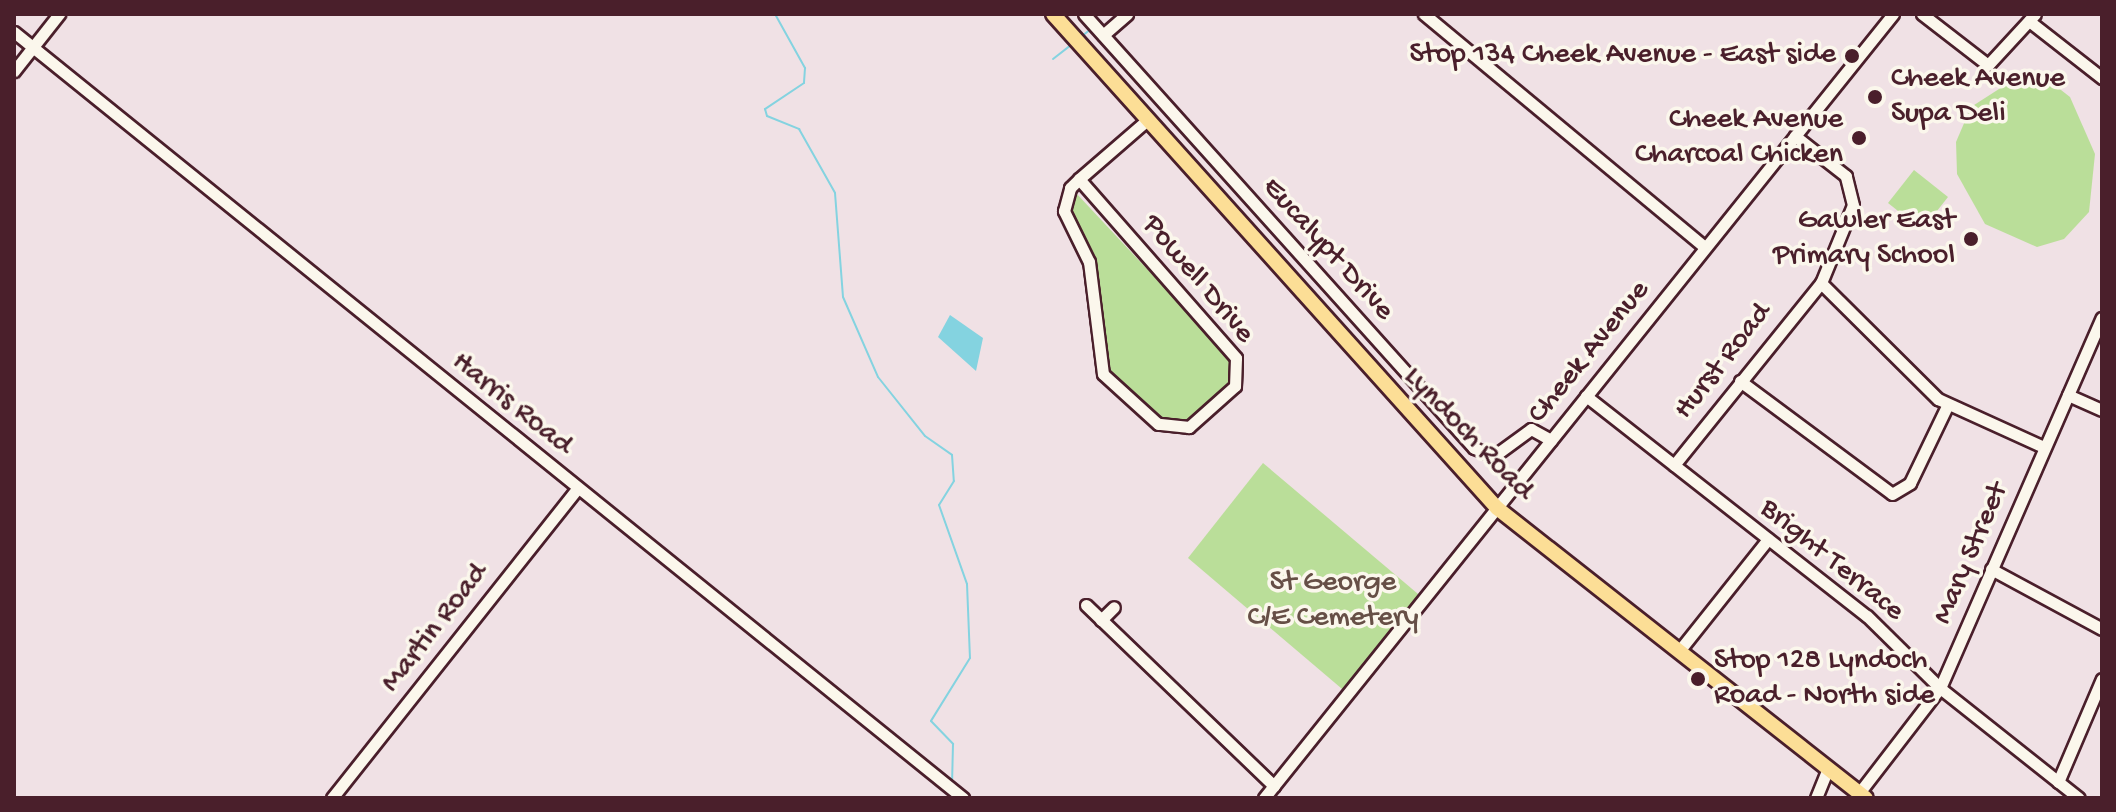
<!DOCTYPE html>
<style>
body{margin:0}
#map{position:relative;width:2116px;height:812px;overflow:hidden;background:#f0e1e5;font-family:"Gochi Hand",sans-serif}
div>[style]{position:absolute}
.green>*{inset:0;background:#bade99}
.water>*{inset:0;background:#84d3e0}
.stream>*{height:2px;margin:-1px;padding:0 1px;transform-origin:1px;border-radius:1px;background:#84d3e0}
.roads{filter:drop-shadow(2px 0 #4a1f2b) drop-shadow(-2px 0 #4a1f2b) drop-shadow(0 2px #4a1f2b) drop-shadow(0 -2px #4a1f2b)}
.minor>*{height:11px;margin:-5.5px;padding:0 5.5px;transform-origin:5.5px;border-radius:5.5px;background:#fbf7ec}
.major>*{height:14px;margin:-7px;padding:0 7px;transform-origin:7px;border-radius:7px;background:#fcde96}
.dots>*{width:22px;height:22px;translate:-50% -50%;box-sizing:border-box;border:4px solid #fbf7ec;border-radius:50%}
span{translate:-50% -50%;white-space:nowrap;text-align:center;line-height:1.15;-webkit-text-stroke:7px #fbf7ec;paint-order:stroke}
.poi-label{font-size:30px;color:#4a1f2b}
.right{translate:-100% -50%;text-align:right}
.left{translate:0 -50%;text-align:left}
.street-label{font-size:30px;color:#4a1f2b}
.park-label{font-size:30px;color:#664f46}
.frame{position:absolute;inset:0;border:16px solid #4a1f2b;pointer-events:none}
</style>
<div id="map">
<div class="green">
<div style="clip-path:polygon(2013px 80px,2052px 83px,2070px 97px,2095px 154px,2089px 212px,2064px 239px,2037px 247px,1985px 224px,1957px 174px,1956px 142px,1971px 107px)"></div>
<div style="clip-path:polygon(1914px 170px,1948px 197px,1922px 230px,1888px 203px)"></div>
<div style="clip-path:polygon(1076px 193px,1232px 360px,1231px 384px,1191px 421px,1161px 421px,1109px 374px,1097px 274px,1068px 209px)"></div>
<div style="clip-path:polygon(1263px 463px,1424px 599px,1348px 694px,1188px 558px)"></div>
</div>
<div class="water">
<div style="clip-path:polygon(950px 315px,983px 338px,976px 371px,938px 337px)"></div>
</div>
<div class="stream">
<div style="left:775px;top:14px;width:62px;rotate:60.9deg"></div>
<div style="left:805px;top:68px;width:15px;rotate:94deg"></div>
<div style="left:804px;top:83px;width:47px;rotate:146.3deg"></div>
<div style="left:765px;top:109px;width:7px;rotate:74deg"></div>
<div style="left:767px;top:116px;width:35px;rotate:22deg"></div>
<div style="left:799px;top:129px;width:73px;rotate:60.6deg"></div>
<div style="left:835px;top:193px;width:104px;rotate:85.6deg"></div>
<div style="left:843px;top:297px;width:87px;rotate:66.4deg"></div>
<div style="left:878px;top:377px;width:75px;rotate:51.5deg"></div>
<div style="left:925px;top:436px;width:33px;rotate:35deg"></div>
<div style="left:952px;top:455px;width:26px;rotate:86deg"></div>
<div style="left:954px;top:481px;width:28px;rotate:122deg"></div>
<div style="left:939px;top:505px;width:84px;rotate:70.5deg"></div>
<div style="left:967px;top:584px;width:74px;rotate:87.7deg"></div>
<div style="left:970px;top:658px;width:74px;rotate:121.8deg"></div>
<div style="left:931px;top:721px;width:32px;rotate:46deg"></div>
<div style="left:953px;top:744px;width:41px;rotate:91.4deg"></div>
<div style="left:1082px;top:36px;width:11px;rotate:-38deg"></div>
<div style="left:1053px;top:59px;width:23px;rotate:-38deg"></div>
</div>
<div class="roads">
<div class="minor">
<div style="left:1084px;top:14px;width:583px;rotate:48.06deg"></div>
<div style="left:1474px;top:448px;width:22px;rotate:22deg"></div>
<div style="left:1494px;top:456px;width:46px;rotate:-36.1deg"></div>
<div style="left:1531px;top:429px;width:23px;rotate:29deg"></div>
<div style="left:1424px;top:14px;width:365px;rotate:39.7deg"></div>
<div style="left:1922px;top:14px;width:83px;rotate:37.7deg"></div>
<div style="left:1988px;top:65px;width:69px;rotate:-47.3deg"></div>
<div style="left:2029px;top:21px;width:93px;rotate:38deg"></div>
<div style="left:14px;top:32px;width:1220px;rotate:38.91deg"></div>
<div style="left:1103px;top:35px;width:32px;rotate:-41deg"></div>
<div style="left:14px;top:71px;width:73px;rotate:-51.7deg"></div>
<div style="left:1079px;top:179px;width:238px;rotate:48.7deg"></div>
<div style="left:1236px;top:358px;width:28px;rotate:92deg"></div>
<div style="left:1235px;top:386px;width:62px;rotate:138.3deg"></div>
<div style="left:1189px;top:427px;width:31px;rotate:-174deg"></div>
<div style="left:1158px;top:424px;width:74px;rotate:-137.7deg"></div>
<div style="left:1103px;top:374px;width:113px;rotate:-97.1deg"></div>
<div style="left:1089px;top:262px;width:57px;rotate:-116.1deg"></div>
<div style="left:1064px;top:211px;width:24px;rotate:-75deg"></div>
<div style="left:1070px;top:188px;width:13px;rotate:-45deg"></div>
<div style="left:1079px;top:179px;width:90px;rotate:-40.9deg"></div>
<div style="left:1821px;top:283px;width:165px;rotate:44.8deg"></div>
<div style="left:1938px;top:399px;width:116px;rotate:24.4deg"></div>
<div style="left:1740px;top:381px;width:189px;rotate:36.6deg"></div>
<div style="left:1892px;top:494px;width:21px;rotate:-31deg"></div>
<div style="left:1910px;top:483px;width:85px;rotate:-64.3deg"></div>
<div style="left:2068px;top:395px;width:37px;rotate:24deg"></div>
<div style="left:1586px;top:396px;width:357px;rotate:38.1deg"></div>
<div style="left:1867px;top:616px;width:103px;rotate:44.6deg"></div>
<div style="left:1940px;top:688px;width:177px;rotate:38.4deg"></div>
<div style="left:1674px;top:465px;width:234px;rotate:-51.1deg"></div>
<div style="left:1821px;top:283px;width:84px;rotate:-67.7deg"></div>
<div style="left:1853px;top:205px;width:30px;rotate:-104deg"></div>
<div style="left:1846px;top:176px;width:65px;rotate:-141.9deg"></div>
<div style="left:1991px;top:569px;width:126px;rotate:28.4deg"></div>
<div style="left:1086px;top:605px;width:261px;rotate:43.9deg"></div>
<div style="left:1101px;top:620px;width:18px;rotate:-45deg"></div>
<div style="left:1679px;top:651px;width:143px;rotate:-51.5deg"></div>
<div style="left:2058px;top:782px;width:112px;rotate:-66.9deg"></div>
<div style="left:1859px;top:793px;width:133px;rotate:-52.4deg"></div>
<div style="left:1940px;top:688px;width:404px;rotate:-66.4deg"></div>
<div style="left:332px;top:798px;width:394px;rotate:-51.6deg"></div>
<div style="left:1264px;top:798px;width:1005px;rotate:-51.26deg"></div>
<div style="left:1816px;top:798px;width:32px;rotate:-68deg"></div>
</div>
<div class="major">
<div style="left:1053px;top:14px;width:664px;rotate:48.05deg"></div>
<div style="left:1497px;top:508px;width:469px;rotate:38.2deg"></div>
</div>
</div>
<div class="dots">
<div style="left:1852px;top:56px;background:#4a1f2b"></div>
<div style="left:1875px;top:97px;background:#4a1f2b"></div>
<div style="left:1859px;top:138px;background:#4a1f2b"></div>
<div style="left:1971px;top:239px;background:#4a1f2b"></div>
<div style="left:1698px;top:679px;background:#4a1f2b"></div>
</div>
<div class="poi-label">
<span class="right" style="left:1836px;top:56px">Stop 134 Cheek Avenue - East side</span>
<span class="left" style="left:1891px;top:97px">Cheek Avenue<br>Supa Deli</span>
<span class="right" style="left:1843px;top:138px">Cheek Avenue<br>Charcoal Chicken</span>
<span class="right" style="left:1955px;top:239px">Gawler East<br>Primary School</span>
<span class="left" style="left:1714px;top:679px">Stop 128 Lyndoch<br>Road - North side</span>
</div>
<div class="street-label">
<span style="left:1327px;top:250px;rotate:48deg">Eucalypt Drive</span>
<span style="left:1197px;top:280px;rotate:50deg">Powell Drive</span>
<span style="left:1590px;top:353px;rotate:-51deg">Cheek Avenue</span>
<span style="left:1724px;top:362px;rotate:-52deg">Hurst Road</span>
<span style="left:511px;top:405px;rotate:39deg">Harris Road</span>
<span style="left:1467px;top:435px;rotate:46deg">Lyndoch Road</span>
<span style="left:1972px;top:554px;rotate:-67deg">Mary Street</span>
<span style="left:1831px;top:561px;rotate:39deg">Bright Terrace</span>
<span style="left:436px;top:629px;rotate:-52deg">Martin Road</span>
</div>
<div class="park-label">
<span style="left:1333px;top:601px">St George<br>C/E Cemetery</span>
</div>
<div class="frame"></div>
</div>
